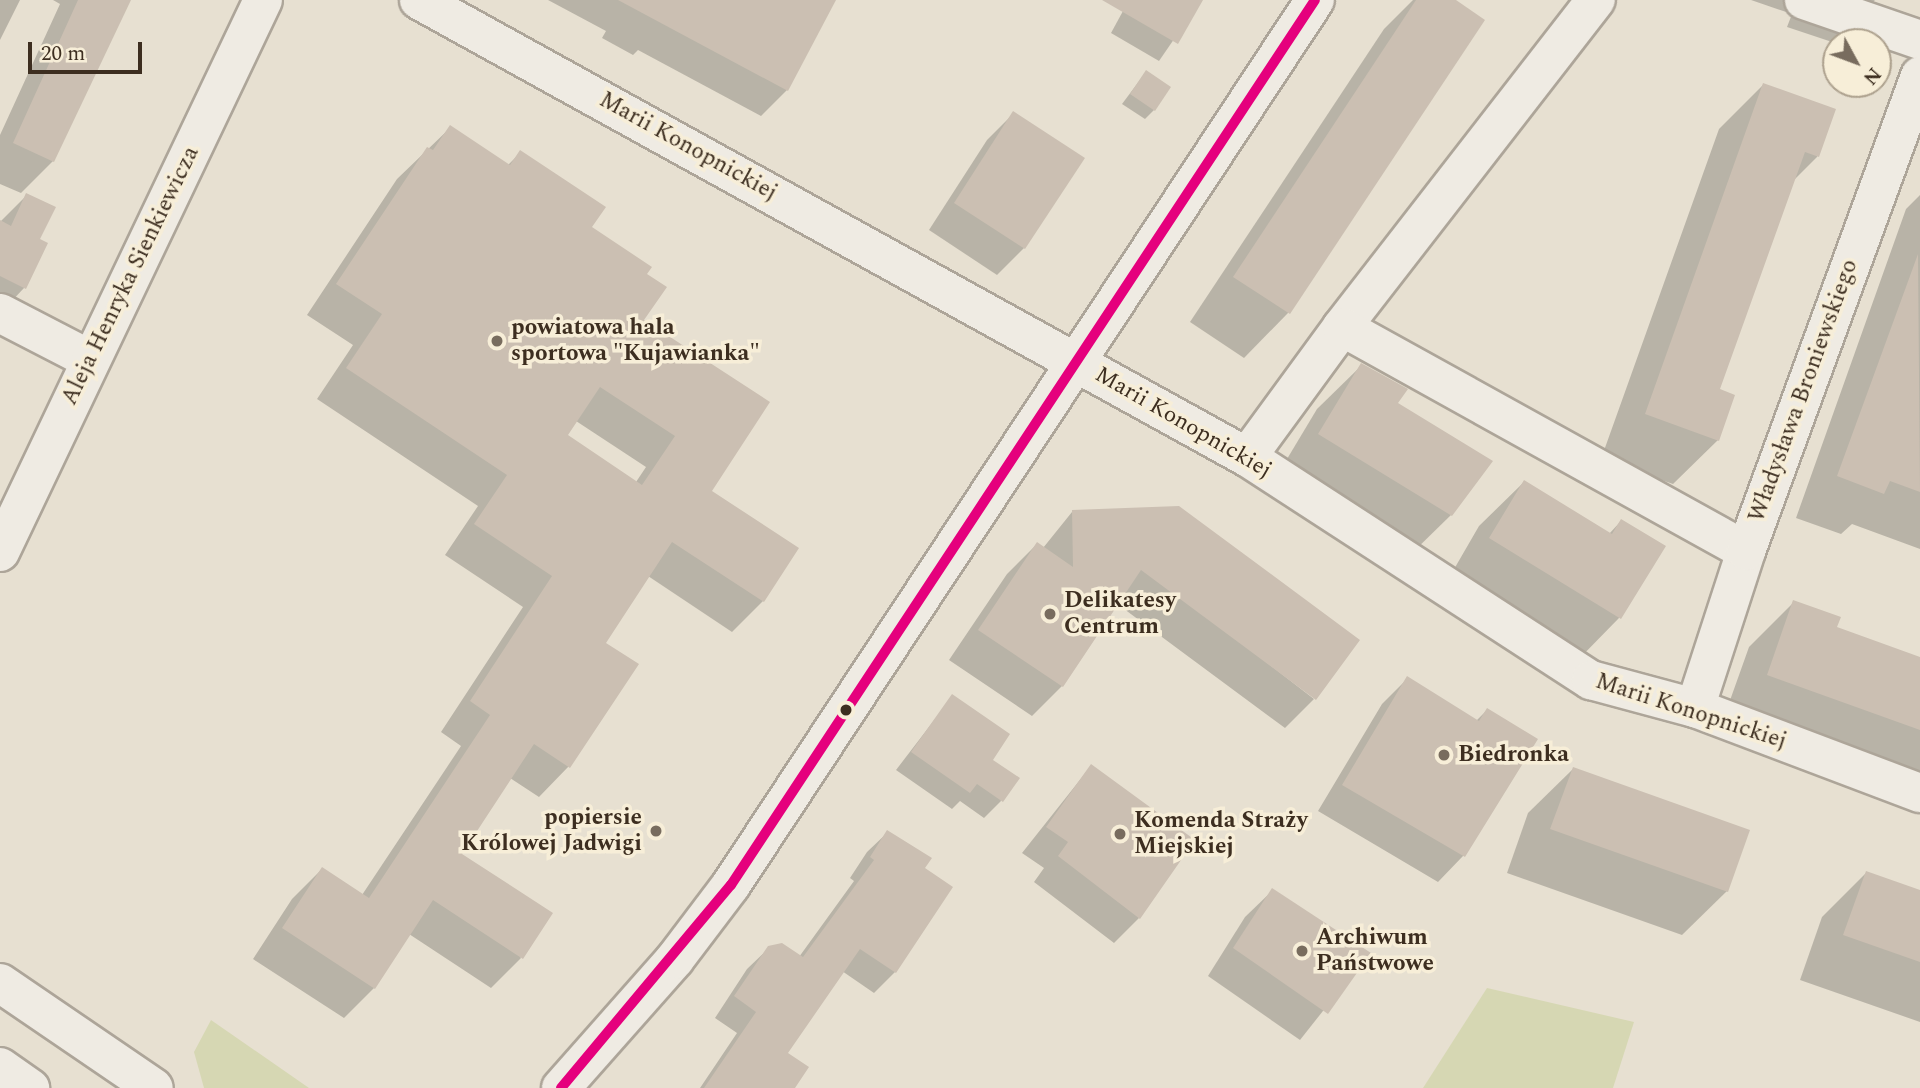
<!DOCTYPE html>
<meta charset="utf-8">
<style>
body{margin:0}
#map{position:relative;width:1920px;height:1088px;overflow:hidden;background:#e7e0d1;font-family:Spectral,serif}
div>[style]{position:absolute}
.green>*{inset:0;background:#d6d7b3}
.shadow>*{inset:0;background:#0003}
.building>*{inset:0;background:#cbbfb2}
.roads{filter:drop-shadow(2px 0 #ada599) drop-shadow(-2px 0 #ada599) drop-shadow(0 2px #ada599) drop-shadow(0 -2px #ada599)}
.minor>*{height:38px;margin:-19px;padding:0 19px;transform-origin:19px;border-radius:19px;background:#efebe3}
.bus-1>*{height:10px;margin:-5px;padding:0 5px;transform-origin:5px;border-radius:5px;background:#e5007d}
.dots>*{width:19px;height:19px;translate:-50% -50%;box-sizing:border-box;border:4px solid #f7eed8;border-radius:50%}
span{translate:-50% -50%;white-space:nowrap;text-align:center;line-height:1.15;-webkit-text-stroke:7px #f7eed8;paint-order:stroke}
.street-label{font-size:23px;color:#3d2e20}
.poi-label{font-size:23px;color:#3d2e20;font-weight:700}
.left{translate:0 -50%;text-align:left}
.right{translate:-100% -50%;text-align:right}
.north{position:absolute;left:1822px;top:28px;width:70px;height:70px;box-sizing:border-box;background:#f7eed8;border:2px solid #ada18e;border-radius:50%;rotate:131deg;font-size:19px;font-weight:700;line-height:28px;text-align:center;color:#3d2e20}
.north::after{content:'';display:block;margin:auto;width:24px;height:32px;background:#786c5e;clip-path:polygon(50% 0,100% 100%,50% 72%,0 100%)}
.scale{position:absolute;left:28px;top:42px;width:114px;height:32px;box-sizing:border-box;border:4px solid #3d2e20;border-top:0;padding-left:9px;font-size:21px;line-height:24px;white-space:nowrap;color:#3d2e20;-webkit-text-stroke:5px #f7eed8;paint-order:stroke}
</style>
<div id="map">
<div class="green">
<div style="clip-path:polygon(1487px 988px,1634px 1022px,1613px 1088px,1423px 1088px)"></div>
<div style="clip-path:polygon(211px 1020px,309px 1088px,204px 1088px,194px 1052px)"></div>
</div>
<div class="shadow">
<div style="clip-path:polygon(0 0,20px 0,0 40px)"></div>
<div style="clip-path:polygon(53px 0,129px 0,53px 161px,21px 193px,0 184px,0 135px,60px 4px)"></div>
<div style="clip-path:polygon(548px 0,832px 0,834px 1px,787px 90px,761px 116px,638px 50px,633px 55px,602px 38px,606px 31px)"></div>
<div style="clip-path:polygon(1129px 0,1201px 0,1159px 61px,1111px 33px)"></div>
<div style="clip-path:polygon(1413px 0,1452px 0,1483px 20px,1288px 313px,1244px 358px,1190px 322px,1384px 29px)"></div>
<div style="clip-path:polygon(1751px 0,1875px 0,1832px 42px,1787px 27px,1792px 14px)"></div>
<div style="clip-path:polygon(1146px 72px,1154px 110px,1145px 119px,1122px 104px)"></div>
<div style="clip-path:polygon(1763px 85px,1834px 110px,1817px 157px,1793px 181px,1718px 390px,1718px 440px,1673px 484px,1601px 459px,1719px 129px)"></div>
<div style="clip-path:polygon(1013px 114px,1083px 159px,1024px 248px,997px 275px,929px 230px,987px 140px)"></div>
<div style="clip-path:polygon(evenodd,451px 127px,508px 165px,520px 153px,590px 228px,645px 274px,642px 321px,710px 492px,797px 549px,763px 601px,732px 632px,648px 576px,604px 643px,569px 766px,539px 797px,510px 778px,460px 854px,521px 958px,491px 988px,409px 934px,374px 988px,344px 1018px,253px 959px,292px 899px,322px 869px,362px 895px,461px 746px,441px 732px,523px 607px,445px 555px,478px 506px,317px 399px,353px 345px,307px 315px,397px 179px,451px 127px,576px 421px,646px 467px,636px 482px,566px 436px,576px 421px)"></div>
<div style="clip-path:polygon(27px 195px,37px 240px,24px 288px,9px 304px,0 299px,0 222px)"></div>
<div style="clip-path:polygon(1920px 195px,1920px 549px,1852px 524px,1841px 534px,1796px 518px,1906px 209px)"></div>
<div style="clip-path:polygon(1362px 365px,1396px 404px,1451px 515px,1406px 559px,1275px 479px,1317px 409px)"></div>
<div style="clip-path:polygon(1524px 482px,1609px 534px,1621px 521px,1663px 547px,1619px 618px,1575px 663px,1446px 583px,1479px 526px)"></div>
<div style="clip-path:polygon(1072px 512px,1314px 699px,1285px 728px,1116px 603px,1062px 686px,1032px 716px,949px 660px,1007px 574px,1037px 544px,1043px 548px)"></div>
<div style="clip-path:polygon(1794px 602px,1835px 628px,1920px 659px,1920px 790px,1723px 720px,1749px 647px)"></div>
<div style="clip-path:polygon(1407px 679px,1476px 721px,1487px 710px,1536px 740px,1463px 856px,1438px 882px,1318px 811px,1382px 704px)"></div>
<div style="clip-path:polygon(952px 697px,991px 760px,1001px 801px,984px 818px,960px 801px,952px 809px,896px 770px)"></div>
<div style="clip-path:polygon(1091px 766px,1139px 918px,1114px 943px,1034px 882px,1044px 868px,1022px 853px)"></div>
<div style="clip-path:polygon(1573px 769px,1727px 891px,1682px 935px,1507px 873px,1528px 813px)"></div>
<div style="clip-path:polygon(888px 832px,923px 868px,895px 972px,874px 993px,842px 971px,785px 1053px,793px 1088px,700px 1088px,737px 1033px,715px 1018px,747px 969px,769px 948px,799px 957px,854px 881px,850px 878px,867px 852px)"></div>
<div style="clip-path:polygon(1866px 873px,1920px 892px,1920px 1022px,1800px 980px,1822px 917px)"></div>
<div style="clip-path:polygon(1272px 891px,1368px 954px,1300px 1040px,1208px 976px,1245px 917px)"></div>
</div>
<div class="building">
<div style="clip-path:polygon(78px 0,131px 0,54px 162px,13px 143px)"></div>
<div style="clip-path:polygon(618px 0,836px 0,788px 91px)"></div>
<div style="clip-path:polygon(1102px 0,1203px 0,1178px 44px)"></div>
<div style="clip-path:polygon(1416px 0,1456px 0,1485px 20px,1290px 314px,1233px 277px)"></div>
<div style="clip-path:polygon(1146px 70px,1171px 87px,1155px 111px,1130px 94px)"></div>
<div style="clip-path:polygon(1763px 83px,1836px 109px,1819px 157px,1805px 152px,1720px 389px,1735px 395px,1719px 441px,1645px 414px)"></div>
<div style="clip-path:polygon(1013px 111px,1085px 158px,1025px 249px,954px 203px)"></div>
<div style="clip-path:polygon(evenodd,450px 125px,510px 165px,520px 150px,606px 207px,592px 227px,652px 267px,647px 274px,667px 287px,644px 320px,770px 402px,712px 491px,799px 548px,764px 602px,672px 542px,606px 643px,639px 664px,570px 768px,534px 744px,462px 854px,553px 913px,523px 959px,433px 900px,375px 989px,282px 928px,322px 867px,369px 898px,490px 715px,470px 701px,552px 576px,474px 524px,507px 475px,346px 368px,382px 314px,336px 284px,427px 147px,433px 150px,450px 125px,600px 387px,675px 436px,642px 485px,568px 435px,600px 387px)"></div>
<div style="clip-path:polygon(26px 193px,56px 207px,40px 239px,48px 243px,26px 289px,0 276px,0 220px,11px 226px)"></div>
<div style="clip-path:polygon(1918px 254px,1920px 492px,1890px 481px,1884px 494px,1837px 476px)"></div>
<div style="clip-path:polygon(1361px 363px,1408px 389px,1398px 403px,1493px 461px,1452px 516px,1318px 434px)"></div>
<div style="clip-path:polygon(1524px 480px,1612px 534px,1621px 519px,1666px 546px,1621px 619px,1489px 538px)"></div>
<div style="clip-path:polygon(1179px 506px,1360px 640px,1316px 700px,1141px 570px,1063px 687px,978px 630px,1037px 542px,1073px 567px,1072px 510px)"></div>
<div style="clip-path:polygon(1793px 600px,1841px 617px,1837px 627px,1920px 657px,1920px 730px,1767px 675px)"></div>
<div style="clip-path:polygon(1407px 676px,1479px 721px,1487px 708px,1538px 739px,1465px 857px,1342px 785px)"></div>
<div style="clip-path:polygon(952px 694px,1010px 734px,993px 760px,1020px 778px,1003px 802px,977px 784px,970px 793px,911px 752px)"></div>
<div style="clip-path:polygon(1091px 764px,1195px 840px,1140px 919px,1058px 856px,1068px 842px,1046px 827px)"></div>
<div style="clip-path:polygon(1573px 767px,1750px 830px,1728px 892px,1550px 829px)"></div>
<div style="clip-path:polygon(887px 830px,932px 858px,925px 868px,953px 887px,896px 973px,860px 949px,788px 1053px,809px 1067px,795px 1088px,704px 1088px,756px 1012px,734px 996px,768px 946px,782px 943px,803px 957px,874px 860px,870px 857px)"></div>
<div style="clip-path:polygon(1866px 871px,1920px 890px,1920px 962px,1843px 935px)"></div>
<div style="clip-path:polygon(1272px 888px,1371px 953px,1328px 1014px,1233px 948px)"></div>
</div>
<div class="roads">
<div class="minor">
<div style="left:419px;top:0;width:946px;rotate:28.9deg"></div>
<div style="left:1247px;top:457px;width:410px;rotate:33deg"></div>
<div style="left:1591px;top:680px;width:108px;rotate:15.1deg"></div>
<div style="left:1695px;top:708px;width:241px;rotate:20.7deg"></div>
<div style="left:1804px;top:0;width:123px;rotate:19deg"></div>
<div style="left:0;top:313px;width:102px;rotate:27.3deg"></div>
<div style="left:1342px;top:327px;width:414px;rotate:-52.2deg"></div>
<div style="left:1247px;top:457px;width:161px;rotate:-53.8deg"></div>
<div style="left:1342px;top:327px;width:462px;rotate:29deg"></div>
<div style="left:0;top:552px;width:611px;rotate:-64.52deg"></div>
<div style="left:1695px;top:708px;width:165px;rotate:-72deg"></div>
<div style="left:1746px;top:551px;width:506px;rotate:-69.88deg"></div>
<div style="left:0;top:983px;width:186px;rotate:34.3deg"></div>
<div style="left:0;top:1067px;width:37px;rotate:35deg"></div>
<div style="left:561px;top:1088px;width:172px;rotate:-48.5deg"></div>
<div style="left:675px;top:959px;width:93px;rotate:-52.9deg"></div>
<div style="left:731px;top:885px;width:1060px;rotate:-56.58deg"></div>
</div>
</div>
<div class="bus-1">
<div style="left:561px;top:1088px;width:265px;rotate:-50.1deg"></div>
<div style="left:731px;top:885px;width:1060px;rotate:-56.58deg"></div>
</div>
<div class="dots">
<div style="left:497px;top:341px;background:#786c5e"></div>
<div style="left:1050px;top:614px;background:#786c5e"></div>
<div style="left:846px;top:710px;background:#3d2e20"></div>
<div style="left:1444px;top:755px;background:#786c5e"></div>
<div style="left:656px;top:831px;background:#786c5e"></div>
<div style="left:1120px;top:834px;background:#786c5e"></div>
<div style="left:1302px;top:951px;background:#786c5e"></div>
</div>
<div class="street-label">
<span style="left:688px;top:147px;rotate:29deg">Marii Konopnickiej</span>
<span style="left:131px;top:276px;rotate:-64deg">Aleja Henryka Sienkiewicza</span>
<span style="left:1804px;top:391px;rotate:-70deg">Władysława Broniewskiego</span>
<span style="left:1183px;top:423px;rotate:30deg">Marii Konopnickiej</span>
<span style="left:1691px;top:712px;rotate:18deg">Marii Konopnickiej</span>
</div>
<div class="poi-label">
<span class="left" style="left:511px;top:341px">powiatowa hala<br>sportowa "Kujawianka"</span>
<span class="left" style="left:1064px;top:614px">Delikatesy<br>Centrum</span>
<span class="left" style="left:1458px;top:755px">Biedronka</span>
<span class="right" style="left:642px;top:831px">popiersie<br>Królowej Jadwigi</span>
<span class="left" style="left:1134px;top:834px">Komenda Straży<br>Miejskiej</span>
<span class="left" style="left:1316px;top:951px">Archiwum<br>Państwowe</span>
</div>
<div class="north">N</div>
<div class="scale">20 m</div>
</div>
